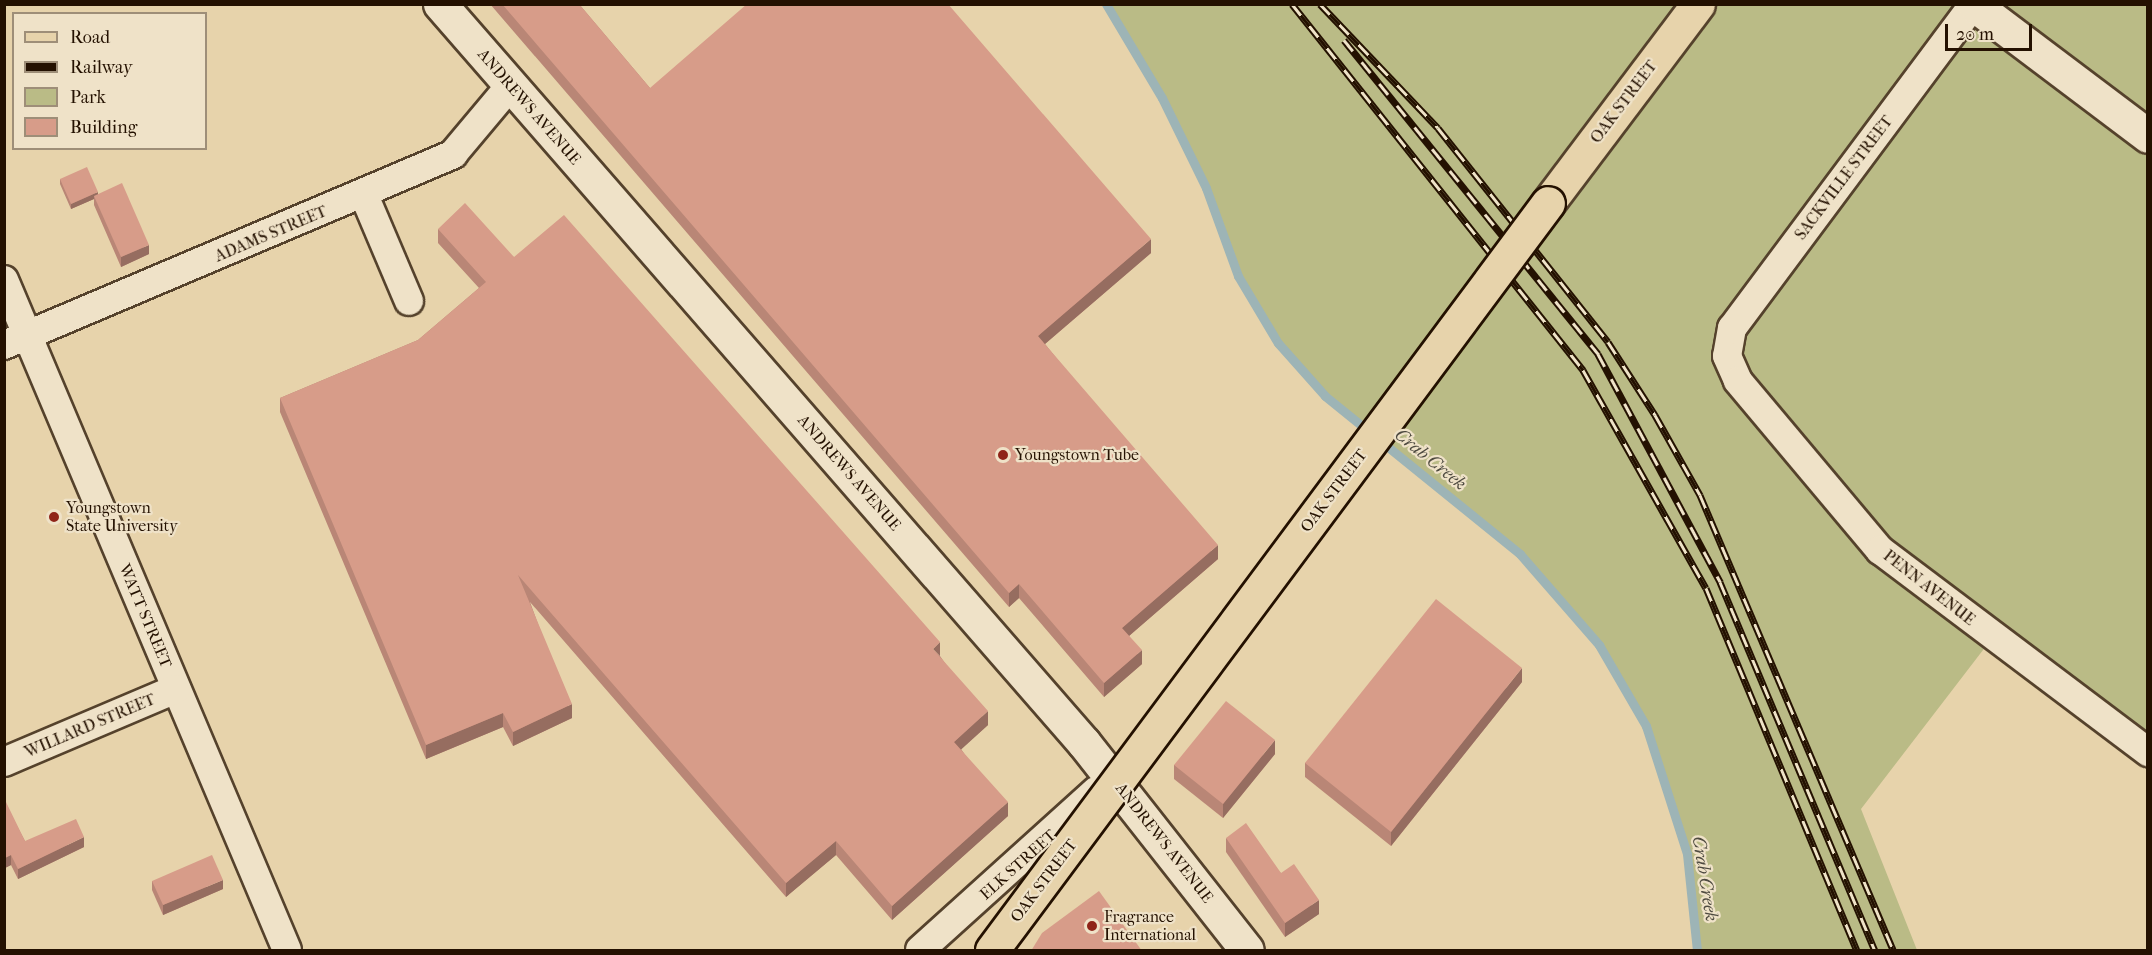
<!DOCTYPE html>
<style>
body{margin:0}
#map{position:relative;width:2152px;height:955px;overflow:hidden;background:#e7d3ab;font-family:"IM FELL French Canon",serif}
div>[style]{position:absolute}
.green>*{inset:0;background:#babb86}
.stream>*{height:9px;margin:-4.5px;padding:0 4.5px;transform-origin:4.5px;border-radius:4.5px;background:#9db4b6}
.roads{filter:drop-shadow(2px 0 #55422c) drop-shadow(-2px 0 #55422c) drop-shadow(0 2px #55422c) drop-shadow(0 -2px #55422c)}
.street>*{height:28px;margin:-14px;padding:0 14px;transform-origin:14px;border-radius:14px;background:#efe2c8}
.secondary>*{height:33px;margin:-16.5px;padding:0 16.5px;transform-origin:16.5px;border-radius:16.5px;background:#efe2c8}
.primary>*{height:33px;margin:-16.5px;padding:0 16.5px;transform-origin:16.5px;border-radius:16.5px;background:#e7d3ab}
.rail>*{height:7px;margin-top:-3.5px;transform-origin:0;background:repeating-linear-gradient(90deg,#efe2c8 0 14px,#241101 0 28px);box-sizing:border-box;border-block:2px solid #241101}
.bridges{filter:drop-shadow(2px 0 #241101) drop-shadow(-2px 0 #241101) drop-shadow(0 2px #241101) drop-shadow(0 -2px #241101)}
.primary-bridge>*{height:33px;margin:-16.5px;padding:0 16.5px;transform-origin:16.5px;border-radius:16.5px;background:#e7d3ab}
.wall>*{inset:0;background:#b98676}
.shaded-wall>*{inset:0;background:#966d60}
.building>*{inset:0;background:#d79c89}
.dots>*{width:16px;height:16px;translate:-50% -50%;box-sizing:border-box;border:3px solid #efe2c8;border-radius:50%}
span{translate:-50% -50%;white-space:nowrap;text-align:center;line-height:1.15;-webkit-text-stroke:4.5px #efe2c8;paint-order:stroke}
.street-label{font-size:16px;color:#241101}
.poi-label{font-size:16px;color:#241101}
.left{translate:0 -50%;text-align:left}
.water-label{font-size:18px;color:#4e4a40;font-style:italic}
.frame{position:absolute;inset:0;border:6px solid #241101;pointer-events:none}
.legend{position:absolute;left:12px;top:12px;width:195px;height:138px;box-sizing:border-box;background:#efe2c8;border:2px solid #9e8e78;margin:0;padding:8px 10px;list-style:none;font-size:18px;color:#241101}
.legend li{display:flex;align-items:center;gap:12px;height:30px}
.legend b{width:30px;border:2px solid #9e8e78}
.scale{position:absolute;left:1945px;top:24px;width:87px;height:27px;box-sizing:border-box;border:3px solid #241101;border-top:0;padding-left:8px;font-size:18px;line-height:21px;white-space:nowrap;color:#241101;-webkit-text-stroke:4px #efe2c8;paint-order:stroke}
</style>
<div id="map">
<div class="green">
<div style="clip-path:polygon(1106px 5px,2147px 5px,2147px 752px,1993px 637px,1861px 809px,1917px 950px,1697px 950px,1687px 854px,1646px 726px,1599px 645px,1520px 554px,1373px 438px,1325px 396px,1278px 343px,1238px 276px,1206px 188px,1162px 98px)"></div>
</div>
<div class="stream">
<div style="left:1106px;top:4px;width:109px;rotate:59.2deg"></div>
<div style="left:1162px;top:98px;width:100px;rotate:63.9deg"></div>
<div style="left:1206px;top:188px;width:94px;rotate:70deg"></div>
<div style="left:1238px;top:276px;width:78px;rotate:59.2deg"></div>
<div style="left:1278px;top:343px;width:71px;rotate:48.4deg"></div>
<div style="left:1325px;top:396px;width:251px;rotate:39deg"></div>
<div style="left:1520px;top:554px;width:121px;rotate:49deg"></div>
<div style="left:1599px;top:645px;width:94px;rotate:59.9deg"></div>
<div style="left:1646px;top:726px;width:134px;rotate:72.2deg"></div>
<div style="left:1687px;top:854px;width:97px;rotate:84.1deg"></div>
</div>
<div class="roads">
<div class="street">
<div style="left:1973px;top:5px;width:403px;rotate:126.7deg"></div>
<div style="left:1732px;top:328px;width:28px;rotate:100deg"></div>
<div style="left:1727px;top:356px;width:27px;rotate:66deg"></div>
<div style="left:1738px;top:381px;width:221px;rotate:50deg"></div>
<div style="left:1880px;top:550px;width:336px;rotate:37deg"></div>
<div style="left:364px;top:195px;width:115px;rotate:67deg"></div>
<div style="left:4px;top:280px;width:727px;rotate:67.1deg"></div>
<div style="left:4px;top:345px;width:488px;rotate:-23deg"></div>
<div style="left:453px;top:154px;width:89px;rotate:-50deg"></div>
<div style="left:4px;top:762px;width:187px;rotate:-23deg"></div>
<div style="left:920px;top:950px;width:237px;rotate:-42.1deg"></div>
</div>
<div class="secondary">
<div style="left:440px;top:4px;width:980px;rotate:48.93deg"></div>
<div style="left:1084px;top:743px;width:263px;rotate:51.8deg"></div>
<div style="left:1973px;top:4px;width:219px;rotate:37deg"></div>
</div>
<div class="primary">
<div style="left:1548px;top:203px;width:249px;rotate:-53deg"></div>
</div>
</div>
<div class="rail">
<div style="left:1292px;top:4px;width:468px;rotate:51.5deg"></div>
<div style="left:1583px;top:370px;width:250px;rotate:60.6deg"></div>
<div style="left:1706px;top:588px;width:392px;rotate:67.4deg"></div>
<div style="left:1320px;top:4px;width:171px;rotate:46.4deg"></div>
<div style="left:1438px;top:128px;width:273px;rotate:51.5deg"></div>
<div style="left:1608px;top:342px;width:87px;rotate:57.2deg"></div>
<div style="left:1655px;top:415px;width:92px;rotate:60.6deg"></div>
<div style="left:1700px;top:495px;width:494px;rotate:67deg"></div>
<div style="left:1344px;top:40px;width:404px;rotate:51deg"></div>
<div style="left:1598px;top:354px;width:259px;rotate:61.8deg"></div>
<div style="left:1720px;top:582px;width:399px;rotate:67.2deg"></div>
</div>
<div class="bridges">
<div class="primary-bridge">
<div style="left:992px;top:950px;width:931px;rotate:-53.34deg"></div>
</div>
</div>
<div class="wall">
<div style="clip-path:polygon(490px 4px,579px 4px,650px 88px,1151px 253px,1045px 344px,1218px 559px,1129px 636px,1142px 664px,1104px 697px,1019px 598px,1009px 607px)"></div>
<div style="clip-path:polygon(60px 179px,98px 194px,149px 254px,121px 267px,94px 205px,94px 199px,71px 209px,60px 184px)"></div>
<div style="clip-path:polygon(438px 229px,514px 257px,940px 656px,988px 725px,961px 749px,1008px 816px,892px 920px,836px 855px,786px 897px,530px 602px,572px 718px,513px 746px,503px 727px,426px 759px,280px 412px,280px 398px,418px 340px,479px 288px,438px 243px)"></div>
<div style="clip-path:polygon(1522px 682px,1391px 846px,1305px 777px,1305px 763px)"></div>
<div style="clip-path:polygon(1275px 754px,1223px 818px,1174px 779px,1174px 765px)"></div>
<div style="clip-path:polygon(4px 802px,25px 841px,84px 847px,18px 879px,11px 865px,5px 868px,4px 867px)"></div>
<div style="clip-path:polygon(1226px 838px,1281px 873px,1319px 914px,1285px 937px,1226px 852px)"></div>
<div style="clip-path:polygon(152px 881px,223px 889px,163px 915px,152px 890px)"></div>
</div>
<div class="shaded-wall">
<div style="clip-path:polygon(98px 192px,98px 197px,94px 196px,94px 199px,71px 209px,71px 204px)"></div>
<div style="clip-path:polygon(1151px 239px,1151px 253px,1038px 350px,1038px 336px)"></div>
<div style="clip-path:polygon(149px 245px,149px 254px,121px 267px,121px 257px)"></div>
<div style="clip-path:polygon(1218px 545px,1218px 559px,1122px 642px,1122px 628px)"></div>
<div style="clip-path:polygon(1019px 584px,1019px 598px,1009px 607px,1009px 593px)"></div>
<div style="clip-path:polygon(940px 642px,940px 656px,933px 649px)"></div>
<div style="clip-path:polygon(1142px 650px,1142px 664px,1104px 697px,1104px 683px)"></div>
<div style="clip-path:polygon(1522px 668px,1522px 682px,1391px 846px,1391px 832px)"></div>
<div style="clip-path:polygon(572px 704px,572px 718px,513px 746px,513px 732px)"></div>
<div style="clip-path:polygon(988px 711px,988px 725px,954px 756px,954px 742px)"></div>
<div style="clip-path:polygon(503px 713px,503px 727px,426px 759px,426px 745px)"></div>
<div style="clip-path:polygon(1275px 740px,1275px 754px,1223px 818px,1223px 804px)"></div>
<div style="clip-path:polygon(1008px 802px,1008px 816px,892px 920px,892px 906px)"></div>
<div style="clip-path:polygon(84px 837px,84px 847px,18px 879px,18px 869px)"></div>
<div style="clip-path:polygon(836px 841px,836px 855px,786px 897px,786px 883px)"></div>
<div style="clip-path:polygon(11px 855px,11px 865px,5px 868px,5px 858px)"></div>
<div style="clip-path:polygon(223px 880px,223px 889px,163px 915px,163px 905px)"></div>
<div style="clip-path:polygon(1319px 900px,1319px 914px,1285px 937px,1285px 923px)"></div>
</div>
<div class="building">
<div style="clip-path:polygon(502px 4px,579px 4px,650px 88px,747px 4px,948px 4px,1151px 239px,1038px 336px,1218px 545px,1122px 628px,1142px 650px,1104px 683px,1019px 584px,1009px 593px)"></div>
<div style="clip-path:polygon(87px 167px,98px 192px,71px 204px,60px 179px)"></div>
<div style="clip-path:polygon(122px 183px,149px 245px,121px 257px,94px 196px)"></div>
<div style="clip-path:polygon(465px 203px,514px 257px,564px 215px,940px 642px,933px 649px,988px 711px,954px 742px,1008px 802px,892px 906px,836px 841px,786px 883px,518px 575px,572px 704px,513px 732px,503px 713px,426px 745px,280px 398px,418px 340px,486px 282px,438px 229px)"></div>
<div style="clip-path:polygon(1436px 599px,1522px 668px,1391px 832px,1305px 763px)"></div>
<div style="clip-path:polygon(1226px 701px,1275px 740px,1223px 804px,1174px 765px)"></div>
<div style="clip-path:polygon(4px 802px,6px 802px,25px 841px,76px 819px,84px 837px,18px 869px,11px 855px,5px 858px,4px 857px)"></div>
<div style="clip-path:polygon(1246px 823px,1281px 873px,1294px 864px,1319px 900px,1285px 923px,1226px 838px)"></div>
<div style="clip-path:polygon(212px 855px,223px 880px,163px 905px,152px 881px)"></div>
<div style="clip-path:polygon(1099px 891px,1142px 951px,1031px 951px,1042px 933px)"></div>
</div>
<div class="dots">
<div style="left:1003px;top:455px;background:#8f2418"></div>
<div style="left:54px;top:517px;background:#8f2418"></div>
<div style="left:1092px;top:926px;background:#8f2418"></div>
</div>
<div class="street-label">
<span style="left:1624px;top:102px;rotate:-53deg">OAK STREET</span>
<span style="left:529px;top:107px;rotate:49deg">ANDREWS AVENUE</span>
<span style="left:1844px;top:178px;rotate:-53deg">SACKVILLE STREET</span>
<span style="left:271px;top:234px;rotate:-23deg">ADAMS STREET</span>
<span style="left:849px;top:473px;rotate:49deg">ANDREWS AVENUE</span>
<span style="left:1334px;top:491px;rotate:-53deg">OAK STREET</span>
<span style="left:1929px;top:588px;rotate:38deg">PENN AVENUE</span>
<span style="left:145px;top:616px;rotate:67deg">WATT STREET</span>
<span style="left:90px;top:726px;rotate:-23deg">WILLARD STREET</span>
<span style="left:1164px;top:843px;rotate:52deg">ANDREWS AVENUE</span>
<span style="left:1018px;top:865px;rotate:-42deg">ELK STREET</span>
<span style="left:1044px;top:881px;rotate:-53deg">OAK STREET</span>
</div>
<div class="poi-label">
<span class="left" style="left:1015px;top:455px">Youngstown Tube</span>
<span class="left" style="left:66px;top:517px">Youngstown<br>State University</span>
<span class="left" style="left:1104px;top:926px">Fragrance<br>International</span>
</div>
<div class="water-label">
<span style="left:1430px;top:460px;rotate:39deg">Crab Creek</span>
<span style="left:1704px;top:879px;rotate:81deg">Crab Creek</span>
</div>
<div class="frame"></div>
<ul class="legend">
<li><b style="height:8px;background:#e7d3ab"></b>Road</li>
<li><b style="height:8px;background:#241101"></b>Railway</li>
<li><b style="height:16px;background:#babb86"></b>Park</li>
<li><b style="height:16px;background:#d79c89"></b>Building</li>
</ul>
<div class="scale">20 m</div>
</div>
